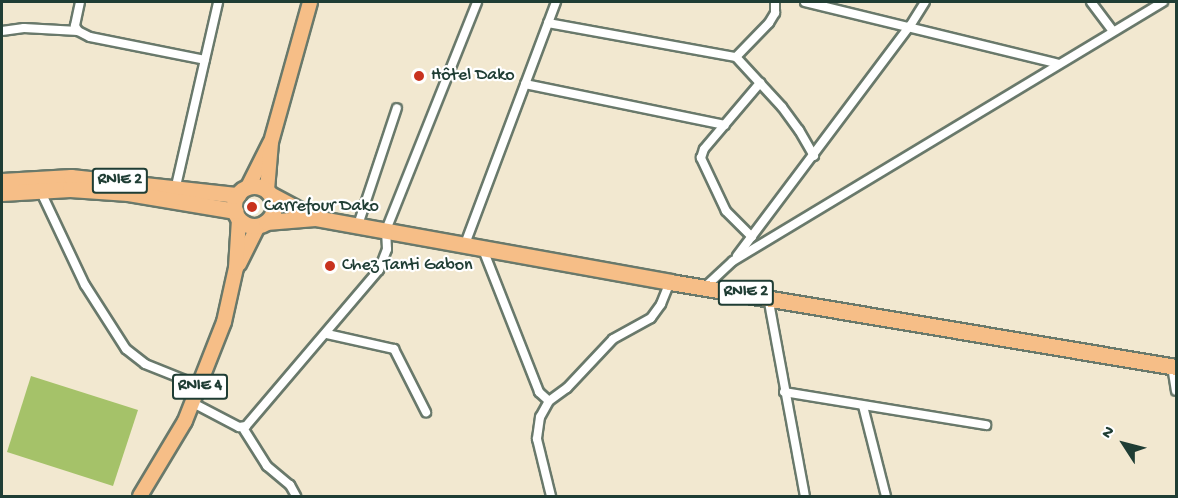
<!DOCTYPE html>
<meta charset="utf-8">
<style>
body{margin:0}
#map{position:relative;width:1178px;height:498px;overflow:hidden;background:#f2e8d0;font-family:"Gochi Hand",sans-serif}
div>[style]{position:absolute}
.green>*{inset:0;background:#a5c269}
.roads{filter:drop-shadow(2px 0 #69796b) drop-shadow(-2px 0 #69796b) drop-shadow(0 2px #69796b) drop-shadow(0 -2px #69796b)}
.street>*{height:8px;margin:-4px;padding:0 4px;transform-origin:4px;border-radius:4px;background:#fff}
.primary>*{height:14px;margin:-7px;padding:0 7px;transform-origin:7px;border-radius:7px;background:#f6be87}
.highway>*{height:15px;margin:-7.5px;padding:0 7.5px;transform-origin:7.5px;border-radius:7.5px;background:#f6be87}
.highway>.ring{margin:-7.5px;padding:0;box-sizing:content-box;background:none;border:15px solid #f6be87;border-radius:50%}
.dots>*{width:16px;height:16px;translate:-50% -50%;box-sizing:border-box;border:3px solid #fff;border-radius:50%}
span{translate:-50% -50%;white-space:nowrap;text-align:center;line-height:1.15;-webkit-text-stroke:4.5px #fff;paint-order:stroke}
.shield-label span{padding:2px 4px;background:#fff;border:2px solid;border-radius:4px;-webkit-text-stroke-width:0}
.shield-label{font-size:16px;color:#1f3d34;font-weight:700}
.poi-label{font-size:18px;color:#1f3d34}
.left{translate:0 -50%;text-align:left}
.frame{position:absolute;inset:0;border:3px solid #1f3d34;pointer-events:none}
.north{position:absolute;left:1094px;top:414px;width:60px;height:60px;-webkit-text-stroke:4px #fff;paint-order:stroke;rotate:306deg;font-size:16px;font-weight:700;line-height:24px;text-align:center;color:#1f3d34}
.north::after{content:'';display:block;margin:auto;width:21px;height:27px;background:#1f3d34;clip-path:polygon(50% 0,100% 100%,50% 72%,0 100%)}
</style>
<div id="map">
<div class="green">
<div style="clip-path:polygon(31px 376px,138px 410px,113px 486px,7px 452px)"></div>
</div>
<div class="roads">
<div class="street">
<div style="left:80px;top:2px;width:25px;rotate:102deg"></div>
<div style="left:75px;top:26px;width:6px;rotate:59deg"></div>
<div style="left:78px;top:31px;width:13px;rotate:27deg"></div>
<div style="left:90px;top:37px;width:117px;rotate:11.3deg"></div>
<div style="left:805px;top:2px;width:261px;rotate:13.7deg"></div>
<div style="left:1091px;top:2px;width:36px;rotate:53deg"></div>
<div style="left:548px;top:23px;width:191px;rotate:10.3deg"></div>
<div style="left:736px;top:57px;width:68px;rotate:47.4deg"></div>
<div style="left:782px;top:107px;width:29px;rotate:54deg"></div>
<div style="left:799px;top:130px;width:30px;rotate:60deg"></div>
<div style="left:2px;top:31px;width:22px;rotate:-8deg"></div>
<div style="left:24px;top:28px;width:54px;rotate:3.2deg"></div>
<div style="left:736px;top:57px;width:47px;rotate:-45.9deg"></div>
<div style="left:769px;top:23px;width:12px;rotate:-59deg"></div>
<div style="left:775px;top:13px;width:11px;rotate:-90deg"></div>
<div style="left:525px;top:84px;width:204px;rotate:11.6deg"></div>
<div style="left:176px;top:186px;width:189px;rotate:-77.1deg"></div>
<div style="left:40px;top:190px;width:105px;rotate:64.7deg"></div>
<div style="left:85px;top:285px;width:76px;rotate:57.4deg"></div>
<div style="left:126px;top:349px;width:24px;rotate:38deg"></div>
<div style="left:145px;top:364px;width:59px;rotate:21.8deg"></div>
<div style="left:358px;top:225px;width:123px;rotate:-71.6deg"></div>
<div style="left:752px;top:237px;width:37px;rotate:-135deg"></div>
<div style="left:726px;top:211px;width:59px;rotate:-115.3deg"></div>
<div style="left:701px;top:158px;width:9px;rotate:-72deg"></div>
<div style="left:704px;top:149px;width:87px;rotate:-49.7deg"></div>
<div style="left:465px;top:244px;width:259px;rotate:-69.4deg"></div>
<div style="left:482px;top:247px;width:156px;rotate:68.5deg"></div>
<div style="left:539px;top:392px;width:13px;rotate:42deg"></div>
<div style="left:549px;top:401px;width:22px;rotate:-36deg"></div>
<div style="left:567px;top:388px;width:67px;rotate:-46.8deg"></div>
<div style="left:613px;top:339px;width:43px;rotate:-28.9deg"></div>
<div style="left:651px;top:318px;width:17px;rotate:-54deg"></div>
<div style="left:661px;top:304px;width:24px;rotate:-68deg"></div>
<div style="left:737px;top:256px;width:288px;rotate:-53.1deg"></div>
<div style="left:910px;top:26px;width:28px;rotate:-58deg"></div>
<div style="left:705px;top:287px;width:38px;rotate:-43deg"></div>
<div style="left:733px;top:261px;width:502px;rotate:-31.06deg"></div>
<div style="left:768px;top:297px;width:202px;rotate:79.5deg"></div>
<div style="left:327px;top:334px;width:69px;rotate:12.6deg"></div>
<div style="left:394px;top:349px;width:71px;rotate:63.1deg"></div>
<div style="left:1172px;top:366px;width:25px;rotate:81deg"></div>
<div style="left:784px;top:392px;width:205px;rotate:9.3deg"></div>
<div style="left:549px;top:401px;width:18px;rotate:119deg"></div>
<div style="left:540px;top:417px;width:22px;rotate:98deg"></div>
<div style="left:537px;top:439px;width:59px;rotate:76.2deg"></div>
<div style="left:193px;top:403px;width:52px;rotate:27.6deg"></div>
<div style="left:239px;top:427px;width:7px;rotate:-8deg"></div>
<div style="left:246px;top:426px;width:205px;rotate:-49.6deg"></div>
<div style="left:379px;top:270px;width:22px;rotate:-69deg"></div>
<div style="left:387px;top:249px;width:19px;rotate:-93deg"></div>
<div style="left:386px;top:230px;width:245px;rotate:-68.2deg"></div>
<div style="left:863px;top:406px;width:93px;rotate:75.7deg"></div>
<div style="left:243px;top:428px;width:45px;rotate:57.7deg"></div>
<div style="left:267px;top:466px;width:30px;rotate:40deg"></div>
<div style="left:290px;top:485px;width:13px;rotate:61deg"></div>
</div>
<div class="primary">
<div style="left:248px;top:187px;width:49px;rotate:-63.4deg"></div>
<div style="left:267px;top:190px;width:48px;rotate:-85.2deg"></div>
<div style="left:271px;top:142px;width:145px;rotate:-74.4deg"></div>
<div style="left:239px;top:264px;width:42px;rotate:-63.4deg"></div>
<div style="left:140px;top:496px;width:87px;rotate:-59deg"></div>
<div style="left:185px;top:421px;width:106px;rotate:-68.5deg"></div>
<div style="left:224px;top:322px;width:55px;rotate:-77.5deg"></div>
<div style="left:236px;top:268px;width:49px;rotate:-86.5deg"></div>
</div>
<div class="highway">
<div style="left:2px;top:181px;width:69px;rotate:-3.3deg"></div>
<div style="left:71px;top:177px;width:168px;rotate:6.2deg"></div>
<div class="ring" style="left:234px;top:186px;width:25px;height:25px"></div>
<div style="left:2px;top:193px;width:68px;rotate:-3.4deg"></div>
<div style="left:70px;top:189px;width:58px;rotate:3.9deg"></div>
<div style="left:128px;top:193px;width:109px;rotate:9.5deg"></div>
<div style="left:270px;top:194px;width:51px;rotate:28.1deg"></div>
<div style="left:266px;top:222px;width:49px;rotate:-4.7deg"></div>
<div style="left:315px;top:218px;width:361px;rotate:10.2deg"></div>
<div style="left:670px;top:282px;width:513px;rotate:9.54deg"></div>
</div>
</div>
<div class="dots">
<div style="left:419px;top:76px;background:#c8321e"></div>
<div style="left:252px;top:207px;background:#c8321e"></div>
<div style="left:330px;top:266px;background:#c8321e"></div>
</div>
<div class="shield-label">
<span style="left:120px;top:181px">RNIE 2</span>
<span style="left:746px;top:293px">RNIE 2</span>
<span style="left:200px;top:387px">RNIE 4</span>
</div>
<div class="poi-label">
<span class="left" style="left:431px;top:76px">Hôtel Dako</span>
<span class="left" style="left:264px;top:207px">Carrefour Dako</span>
<span class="left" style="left:342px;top:266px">Chez Tanti Gabon</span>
</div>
<div class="frame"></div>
<div class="north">N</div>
</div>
